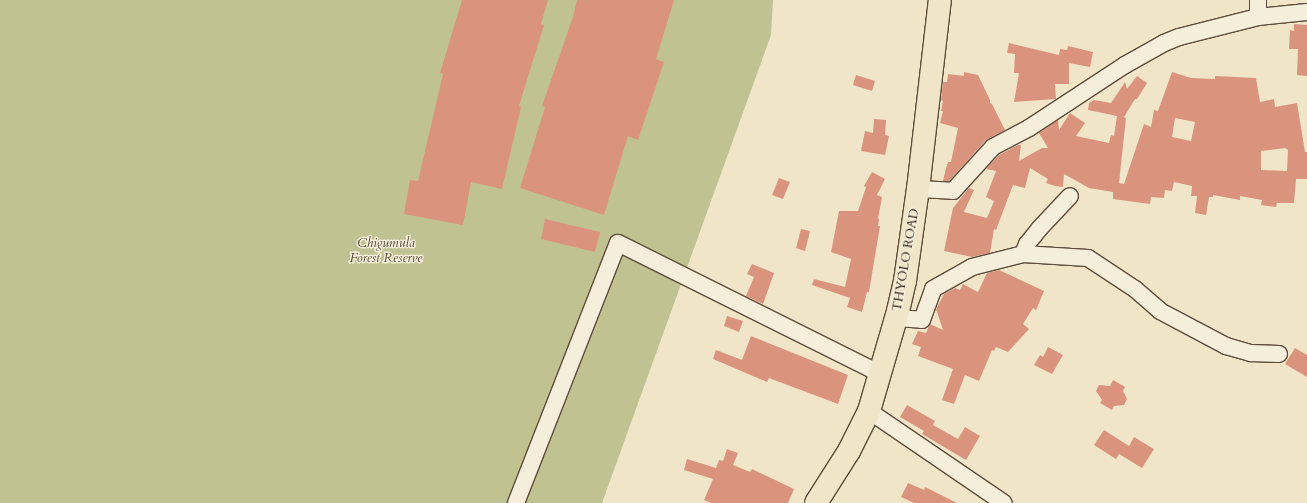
<!DOCTYPE html>
<style>
body{margin:0}
#map{position:relative;width:1307px;height:503px;overflow:hidden;background:#f0e5c7;font-family:Cardo,serif}
div>[style]{position:absolute}
.green>*{inset:0;background:#c1c291}
.building>*{inset:0;background:#da947e}
.roads{filter:drop-shadow(1px 0 #5e4c3c) drop-shadow(-1px 0 #5e4c3c) drop-shadow(0 1px #5e4c3c) drop-shadow(0 -1px #5e4c3c)}
.minor>*{height:16px;margin:-8px;padding:0 8px;transform-origin:8px;border-radius:8px;background:#f5eedb}
.highway>*{height:22px;margin:-11px;padding:0 11px;transform-origin:11px;border-radius:11px;background:#f0e5c7}
span{translate:-50% -50%;white-space:nowrap;text-align:center;line-height:1.15;-webkit-text-stroke:3px #f5eedb;paint-order:stroke}
.park-label{font-size:13px;color:#594c35;font-style:italic}
.street-label{font-size:13px;color:#2d190e}
</style>
<div id="map">
<div class="green">
<div style="clip-path:polygon(0 0,773px 0,771px 35px,602px 503px,0 503px)"></div>
</div>
<div class="building">
<div style="clip-path:polygon(462px 0,548px 0,541px 24px,544px 25px,519px 106px,521px 107px,502px 189px,471px 182px,463px 225px,404px 214px,410px 180px,418px 181px,443px 74px,440px 73px)"></div>
<div style="clip-path:polygon(577px 0,674px 0,656px 59px,664px 62px,638px 140px,628px 136px,604px 215px,520px 188px,545px 107px,542px 106px,573px 17px)"></div>
<div style="clip-path:polygon(1294px 24px,1307px 25px,1307px 76px,1297px 75px,1298px 49px,1289px 49px,1290px 30px,1294px 31px)"></div>
<div style="clip-path:polygon(1009px 43px,1059px 55px,1060px 49px,1067px 50px,1068px 46px,1093px 52px,1090px 67px,1069px 63px,1069px 84px,1055px 84px,1056px 99px,1014px 102px,1019px 73px,1014px 73px,1015px 54px,1007px 53px)"></div>
<div style="clip-path:polygon(964px 72px,978px 75px,990px 100px,990px 103px,992px 104px,1005px 130px,986px 140px,949px 181px,943px 181px,946px 168px,948px 162px,951px 162px,958px 128px,940px 123px,943px 111px,941px 111px,943px 101px,941px 100px,943px 82px,947px 82px,948px 74px,964px 76px)"></div>
<div style="clip-path:polygon(evenodd,1172px 72px,1191px 78px,1215px 79px,1215px 76px,1256px 78px,1260px 102px,1274px 99px,1275px 107px,1297px 103px,1305px 152px,1307px 152px,1307px 179px,1296px 179px,1294px 203px,1277px 203px,1276px 207px,1261px 205px,1262px 200px,1240px 196px,1240px 200px,1213px 195px,1213px 197px,1209px 197px,1206px 215px,1195px 213px,1197px 196px,1191px 196px,1192px 186px,1174px 182px,1172px 191px,1165px 190px,1164px 198px,1151px 197px,1150px 204px,1113px 199px,1113px 192px,1089px 188px,1064px 174px,1063px 187px,1055px 186px,1046px 183px,1048px 179px,1030px 168px,1025px 188px,1013px 185px,996px 230px,994px 229px,990px 253px,972px 257px,944px 251px,953px 208px,969px 188px,974px 190px,964px 212px,987px 218px,994px 201px,986px 197px,996px 171px,986px 169px,999px 155px,1018px 145px,1021px 145px,1019px 161px,1042px 148px,1048px 148px,1039px 133px,1058px 120px,1059px 130px,1070px 113px,1085px 123px,1076px 136px,1109px 143px,1111px 135px,1114px 136px,1117px 116px,1088px 110px,1089px 103px,1094px 100px,1111px 103px,1125px 82px,1127px 89px,1137px 76px,1147px 83px,1137px 99px,1135px 99px,1124px 117px,1121px 116px,1126px 118px,1119px 183px,1124px 184px,1144px 124px,1151px 127px,1154px 110px,1158px 111px,1172px 72px,1175px 118px,1195px 122px,1191px 141px,1172px 137px,1175px 118px,1172px 72px,1285px 148px,1288px 150px,1287px 171px,1261px 170px,1261px 151px,1285px 148px)"></div>
<div style="clip-path:polygon(856px 75px,875px 81px,872px 91px,853px 85px)"></div>
<div style="clip-path:polygon(874px 119px,886px 120px,885px 135px,889px 136px,885px 155px,861px 151px,865px 131px,873px 133px)"></div>
<div style="clip-path:polygon(872px 172px,885px 179px,877px 195px,882px 197px,878px 219px,879px 219px,878px 226px,880px 226px,869px 292px,867px 292px,862px 312px,847px 307px,850px 298px,812px 285px,814px 279px,845px 287px,851px 259px,831px 252px,839px 211px,858px 211px,866px 187px,864px 186px)"></div>
<div style="clip-path:polygon(779px 178px,790px 182px,783px 199px,772px 195px)"></div>
<div style="clip-path:polygon(545px 219px,600px 232px,595px 252px,541px 239px)"></div>
<div style="clip-path:polygon(801px 229px,810px 231px,805px 251px,796px 248px)"></div>
<div style="clip-path:polygon(752px 264px,774px 273px,763px 304px,746px 296px,754px 277px,747px 274px)"></div>
<div style="clip-path:polygon(999px 270px,1044px 291px,1036px 310px,1033px 308px,1023px 324px,1029px 329px,1008px 352px,996px 347px,994px 351px,992px 350px,979px 381px,965px 375px,954px 404px,942px 400px,953px 369px,918px 356px,921px 347px,912px 344px,918px 331px,926px 333px,930px 324px,943px 330px,936px 309px,944px 294px,955px 288px,960px 290px,963px 284px,978px 292px,987px 273px)"></div>
<div style="clip-path:polygon(727px 316px,743px 321px,739px 332px,724px 326px)"></div>
<div style="clip-path:polygon(751px 336px,848px 375px,838px 404px,769px 378px,767px 382px,713px 359px,716px 350px,742px 360px)"></div>
<div style="clip-path:polygon(1048px 347px,1063px 355px,1052px 374px,1034px 365px,1040px 355px,1043px 357px)"></div>
<div style="clip-path:polygon(1295px 348px,1307px 355px,1307px 377px,1285px 364px)"></div>
<div style="clip-path:polygon(1113px 380px,1125px 387px,1123px 391px,1127px 399px,1124px 405px,1114px 406px,1112px 410px,1100px 403px,1102px 400px,1096px 391px,1099px 385px,1110px 386px)"></div>
<div style="clip-path:polygon(907px 405px,935px 421px,933px 425px,958px 439px,965px 427px,980px 436px,966px 460px,922px 434px,924px 431px,900px 417px)"></div>
<div style="clip-path:polygon(1104px 430px,1129px 446px,1134px 437px,1154px 449px,1142px 468px,1119px 454px,1116px 459px,1094px 445px)"></div>
<div style="clip-path:polygon(727px 449px,738px 453px,733px 465px,750px 472px,752px 469px,794px 489px,788px 503px,711px 503px,704px 500px,713px 479px,684px 470px,687px 459px,716px 468px,719px 460px,723px 461px)"></div>
<div style="clip-path:polygon(908px 483px,924px 490px,925px 487px,957px 503px,914px 503px,901px 497px)"></div>
</div>
<div class="roads">
<div class="minor">
<div style="left:1258px;top:0;width:17px;rotate:90deg"></div>
<div style="left:918px;top:189px;width:35px;rotate:3deg"></div>
<div style="left:953px;top:191px;width:59px;rotate:-47.7deg"></div>
<div style="left:993px;top:147px;width:41px;rotate:-27.8deg"></div>
<div style="left:1029px;top:128px;width:115px;rotate:-33.3deg"></div>
<div style="left:1125px;top:65px;width:45px;rotate:-29.4deg"></div>
<div style="left:1164px;top:43px;width:16px;rotate:-22deg"></div>
<div style="left:1179px;top:37px;width:81px;rotate:-14.2deg"></div>
<div style="left:1258px;top:17px;width:49px;rotate:-5.8deg"></div>
<div style="left:1023px;top:254px;width:11px;rotate:-68deg"></div>
<div style="left:1027px;top:244px;width:19px;rotate:-51deg"></div>
<div style="left:1039px;top:229px;width:45px;rotate:-46.8deg"></div>
<div style="left:896px;top:318px;width:26px;rotate:4deg"></div>
<div style="left:922px;top:320px;width:33px;rotate:-70deg"></div>
<div style="left:933px;top:289px;width:45px;rotate:-29.4deg"></div>
<div style="left:972px;top:267px;width:53px;rotate:-14.3deg"></div>
<div style="left:1023px;top:254px;width:65px;rotate:3.5deg"></div>
<div style="left:1088px;top:258px;width:56px;rotate:33.4deg"></div>
<div style="left:1135px;top:289px;width:33px;rotate:41deg"></div>
<div style="left:1160px;top:311px;width:75px;rotate:27.9deg"></div>
<div style="left:1226px;top:346px;width:26px;rotate:16deg"></div>
<div style="left:1251px;top:353px;width:28px;rotate:2deg"></div>
<div style="left:869px;top:411px;width:163px;rotate:34.3deg"></div>
<div style="left:516px;top:503px;width:279px;rotate:-68.6deg"></div>
<div style="left:618px;top:243px;width:294px;rotate:26.5deg"></div>
</div>
<div class="highway">
<div style="left:816px;top:503px;width:62px;rotate:-57.6deg"></div>
<div style="left:849px;top:451px;width:45px;rotate:-63.4deg"></div>
<div style="left:869px;top:411px;width:104px;rotate:-73.8deg"></div>
<div style="left:898px;top:311px;width:31px;rotate:-77deg"></div>
<div style="left:905px;top:281px;width:93px;rotate:-82deg"></div>
<div style="left:918px;top:189px;width:190px;rotate:-83.4deg"></div>
</div>
</div>
<div class="park-label">
<span style="left:386px;top:251px">Chigumula<br>Forest Reserve</span>
</div>
<div class="street-label">
<span style="left:906px;top:260px;rotate:-80deg">THYOLO ROAD</span>
</div>
</div>
